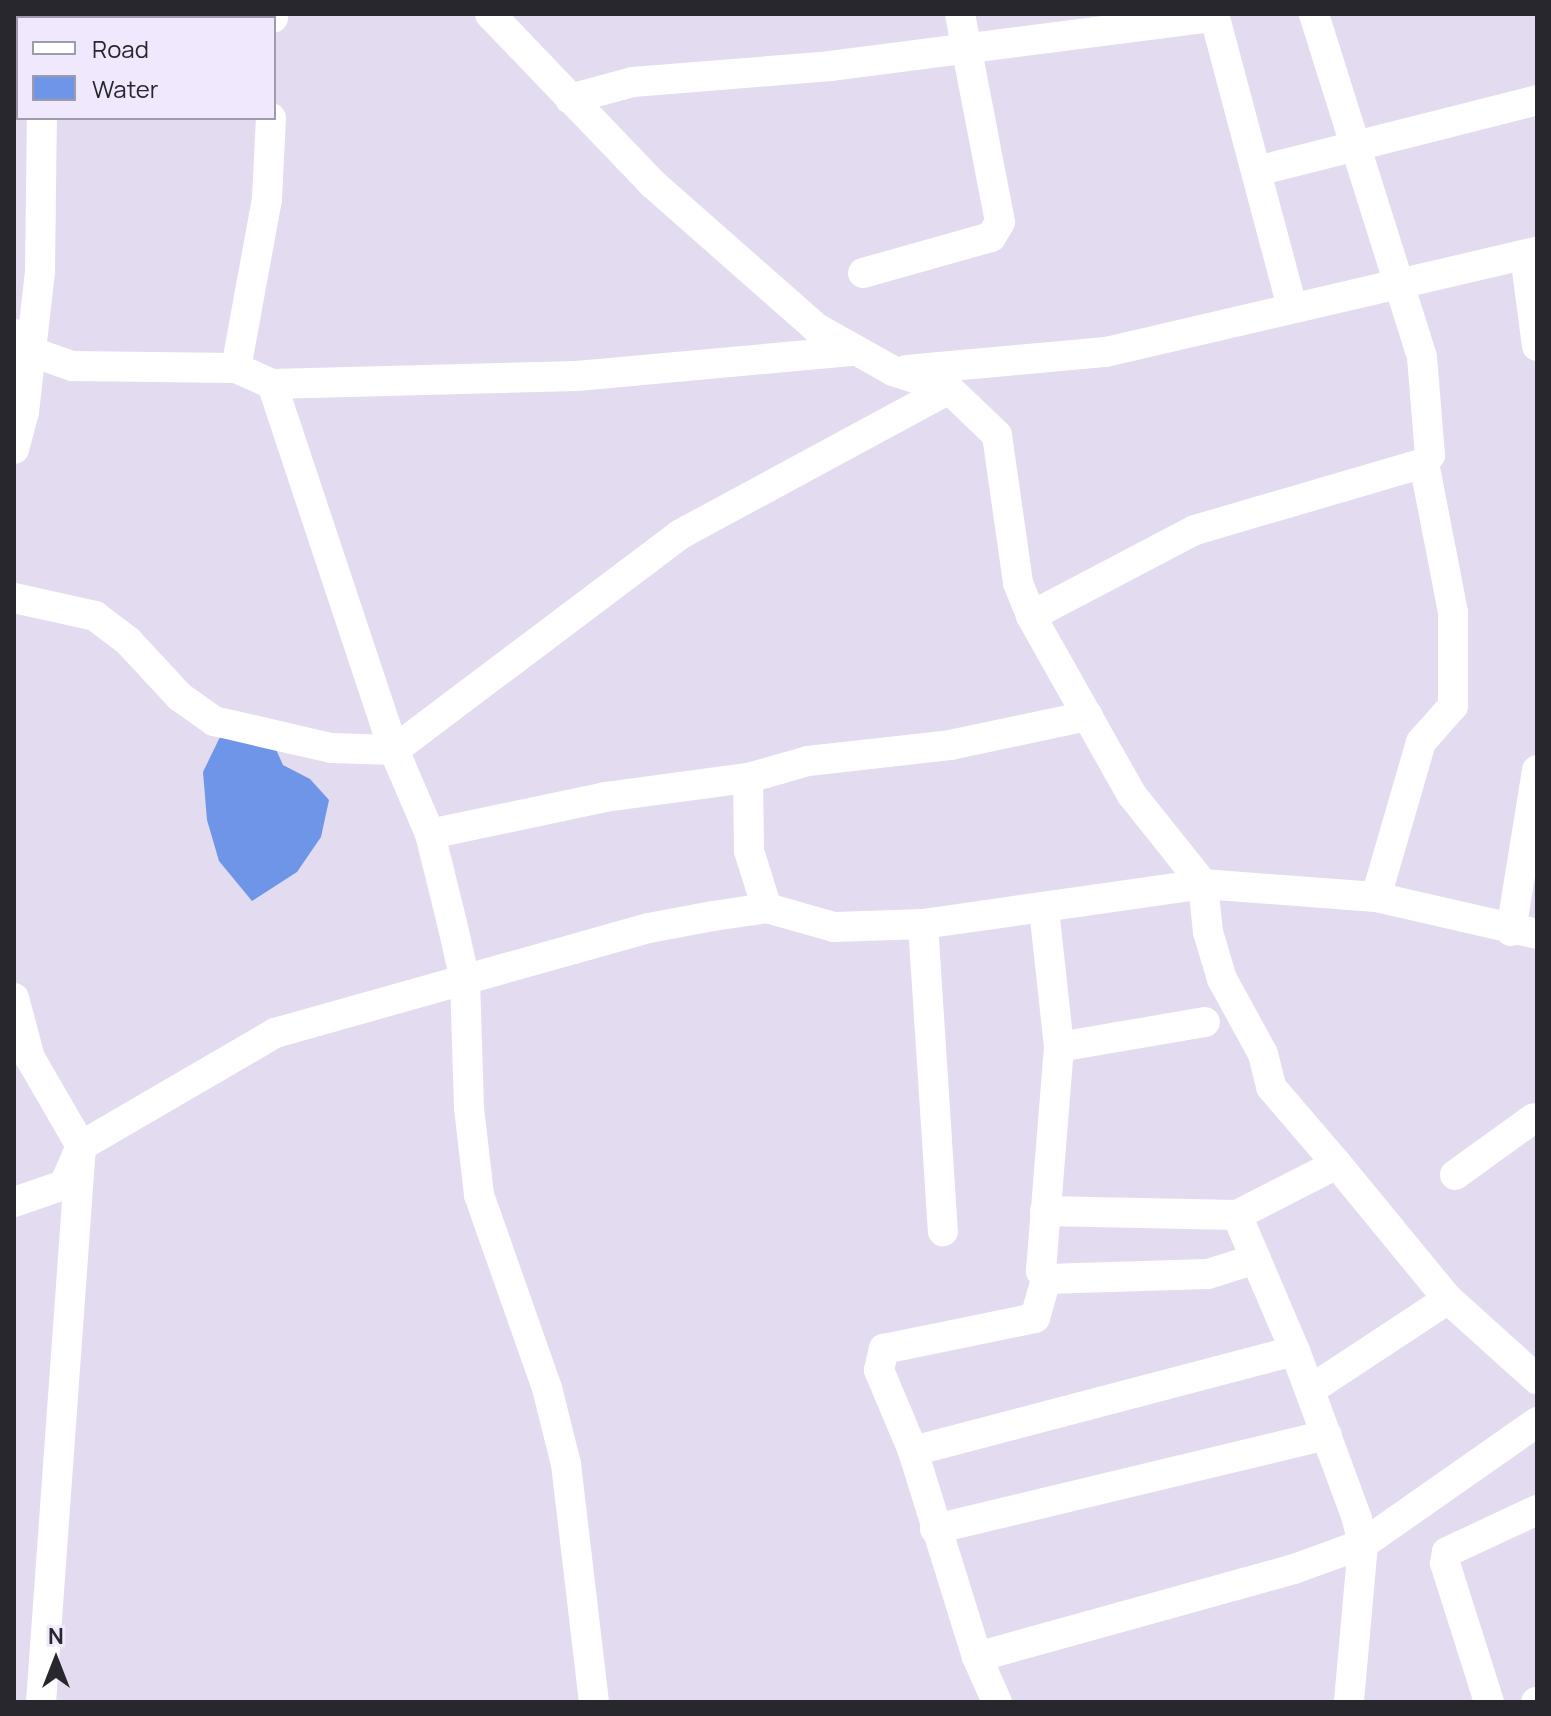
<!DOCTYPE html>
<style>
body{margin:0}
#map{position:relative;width:1551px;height:1716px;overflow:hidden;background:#e3dbef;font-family:Manrope,sans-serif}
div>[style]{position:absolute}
.water>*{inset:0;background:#6e95e7}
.minor>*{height:30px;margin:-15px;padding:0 15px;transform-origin:15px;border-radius:15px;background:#fff}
span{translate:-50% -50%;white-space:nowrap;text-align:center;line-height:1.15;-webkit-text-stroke:6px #f0e9fd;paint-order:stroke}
.frame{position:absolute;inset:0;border:16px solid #29272e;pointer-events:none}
.legend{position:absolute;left:16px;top:16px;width:260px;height:104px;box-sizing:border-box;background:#f0e9fd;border:2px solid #a09baa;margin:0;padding:10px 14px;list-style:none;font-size:24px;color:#29272e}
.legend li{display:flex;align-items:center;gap:16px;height:40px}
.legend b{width:40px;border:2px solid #a09baa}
.north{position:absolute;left:16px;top:1620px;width:80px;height:80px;-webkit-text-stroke:6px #f0e9fd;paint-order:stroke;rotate:0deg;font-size:22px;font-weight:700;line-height:32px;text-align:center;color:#29272e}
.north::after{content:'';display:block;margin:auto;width:28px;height:36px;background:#29272e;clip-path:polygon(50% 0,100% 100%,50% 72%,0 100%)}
</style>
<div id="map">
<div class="water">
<div style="clip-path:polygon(235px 723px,274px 745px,283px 765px,310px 779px,329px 800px,321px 837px,297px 872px,252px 901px,219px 861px,207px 820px,203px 772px,219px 739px)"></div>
</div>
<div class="minor">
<div style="left:490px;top:14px;width:236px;rotate:46.2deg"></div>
<div style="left:653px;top:184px;width:216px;rotate:41.4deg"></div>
<div style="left:815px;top:327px;width:90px;rotate:29.4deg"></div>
<div style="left:893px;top:371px;width:59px;rotate:17.8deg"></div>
<div style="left:949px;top:389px;width:66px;rotate:43.8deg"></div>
<div style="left:997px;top:435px;width:149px;rotate:81.9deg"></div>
<div style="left:1018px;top:583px;width:35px;rotate:68deg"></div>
<div style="left:1031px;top:616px;width:206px;rotate:60.6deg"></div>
<div style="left:1132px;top:795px;width:114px;rotate:51.4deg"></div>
<div style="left:1203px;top:884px;width:48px;rotate:84.1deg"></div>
<div style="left:1208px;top:932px;width:49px;rotate:73.4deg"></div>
<div style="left:1222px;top:979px;width:85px;rotate:61.3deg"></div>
<div style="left:1263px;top:1054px;width:34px;rotate:76deg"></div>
<div style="left:1271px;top:1087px;width:101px;rotate:49.4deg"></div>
<div style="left:1337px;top:1164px;width:112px;rotate:153deg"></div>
<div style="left:1237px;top:1215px;width:148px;rotate:66.9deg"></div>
<div style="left:1295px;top:1351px;width:179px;rotate:69.7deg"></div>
<div style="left:1357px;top:1519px;width:26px;rotate:77deg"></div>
<div style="left:1363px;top:1544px;width:159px;rotate:95.1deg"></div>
<div style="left:1214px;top:14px;width:304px;rotate:75.1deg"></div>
<div style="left:47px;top:18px;width:4px;rotate:-90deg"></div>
<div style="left:273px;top:18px;width:4px;rotate:-90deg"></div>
<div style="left:14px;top:97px;width:4px"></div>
<div style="left:570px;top:99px;width:65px;rotate:-15.1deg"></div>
<div style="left:633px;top:82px;width:198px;rotate:-4.6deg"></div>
<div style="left:830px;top:66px;width:388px;rotate:-7.3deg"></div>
<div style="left:1257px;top:171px;width:289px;rotate:-14.2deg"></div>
<div style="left:1525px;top:255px;width:92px;rotate:82.5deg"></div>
<div style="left:863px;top:273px;width:133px;rotate:-15.7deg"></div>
<div style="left:991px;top:237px;width:17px;rotate:-59deg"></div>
<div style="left:1000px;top:222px;width:212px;rotate:-100.9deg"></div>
<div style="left:14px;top:334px;width:23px;rotate:49deg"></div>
<div style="left:29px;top:351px;width:46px;rotate:19.2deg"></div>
<div style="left:72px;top:366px;width:164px;rotate:0.7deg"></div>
<div style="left:236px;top:368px;width:39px;rotate:24deg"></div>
<div style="left:272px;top:384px;width:386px;rotate:71.6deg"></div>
<div style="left:394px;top:750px;width:91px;rotate:66.8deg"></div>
<div style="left:430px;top:834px;width:92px;rotate:76.1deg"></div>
<div style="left:452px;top:923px;width:58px;rotate:77.2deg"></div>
<div style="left:465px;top:980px;width:128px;rotate:88.2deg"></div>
<div style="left:469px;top:1108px;width:88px;rotate:83.4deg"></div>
<div style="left:479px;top:1195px;width:205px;rotate:70.6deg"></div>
<div style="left:547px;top:1388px;width:78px;rotate:76deg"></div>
<div style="left:566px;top:1464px;width:240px;rotate:83.3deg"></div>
<div style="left:236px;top:368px;width:172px;rotate:-79.6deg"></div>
<div style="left:267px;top:199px;width:81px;rotate:-87.2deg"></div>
<div style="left:907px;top:370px;width:200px;rotate:-5.2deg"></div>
<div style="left:1106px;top:352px;width:442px;rotate:-13.1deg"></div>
<div style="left:272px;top:384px;width:305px;rotate:-1.5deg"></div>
<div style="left:577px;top:376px;width:275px;rotate:-5.2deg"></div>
<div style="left:14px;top:449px;width:38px;rotate:-75deg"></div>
<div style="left:24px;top:412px;width:142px;rotate:-83.5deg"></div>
<div style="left:40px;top:271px;width:153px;rotate:-89.3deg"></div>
<div style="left:14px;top:598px;width:83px;rotate:12.5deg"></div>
<div style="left:95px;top:616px;width:41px;rotate:37.1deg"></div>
<div style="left:128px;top:641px;width:76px;rotate:47.1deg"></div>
<div style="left:180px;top:697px;width:42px;rotate:35.2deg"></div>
<div style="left:214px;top:721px;width:120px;rotate:13deg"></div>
<div style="left:331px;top:748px;width:63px;rotate:1.8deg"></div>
<div style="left:394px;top:750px;width:357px;rotate:-37deg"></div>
<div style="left:679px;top:535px;width:307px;rotate:-28.4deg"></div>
<div style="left:1031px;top:616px;width:185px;rotate:-27.7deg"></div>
<div style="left:1195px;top:530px;width:239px;rotate:-16.3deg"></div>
<div style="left:1424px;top:463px;width:10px;rotate:-53deg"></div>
<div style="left:1430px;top:455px;width:98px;rotate:-94.7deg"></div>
<div style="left:1422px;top:357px;width:360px;rotate:-107.5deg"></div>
<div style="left:748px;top:778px;width:73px;rotate:89.2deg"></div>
<div style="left:749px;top:851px;width:60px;rotate:72.5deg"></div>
<div style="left:430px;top:834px;width:179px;rotate:-11.9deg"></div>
<div style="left:605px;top:797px;width:144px;rotate:-7.6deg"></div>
<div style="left:748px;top:778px;width:62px;rotate:-15.8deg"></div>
<div style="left:808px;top:761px;width:143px;rotate:-6.4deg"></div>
<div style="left:950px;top:745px;width:141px;rotate:-11.9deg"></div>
<div style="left:1376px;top:897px;width:161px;rotate:-73.8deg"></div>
<div style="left:1421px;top:742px;width:48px;rotate:-48.4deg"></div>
<div style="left:1453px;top:706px;width:94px;rotate:-90deg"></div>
<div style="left:1453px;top:612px;width:152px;rotate:-101deg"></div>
<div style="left:1044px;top:909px;width:139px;rotate:83.8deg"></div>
<div style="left:1059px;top:1047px;width:225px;rotate:94.6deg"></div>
<div style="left:1041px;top:1271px;width:9px;rotate:58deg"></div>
<div style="left:1046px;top:1279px;width:162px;rotate:-1.8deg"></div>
<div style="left:1208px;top:1274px;width:50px;rotate:-17.4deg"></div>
<div style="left:923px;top:924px;width:308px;rotate:86.3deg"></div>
<div style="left:1511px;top:931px;width:163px;rotate:-80.8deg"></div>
<div style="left:14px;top:998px;width:62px;rotate:75.1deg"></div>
<div style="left:30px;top:1058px;width:102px;rotate:59.9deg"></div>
<div style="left:81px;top:1146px;width:557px;rotate:94.11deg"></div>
<div style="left:1059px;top:1047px;width:148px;rotate:-9.7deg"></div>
<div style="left:1337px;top:1164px;width:175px;rotate:50.6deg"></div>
<div style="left:1448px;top:1299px;width:120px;rotate:42deg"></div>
<div style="left:1455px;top:1175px;width:97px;rotate:-35.8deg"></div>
<div style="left:14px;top:1202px;width:53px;rotate:-18.8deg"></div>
<div style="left:64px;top:1185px;width:43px;rotate:-66.4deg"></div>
<div style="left:81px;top:1146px;width:225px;rotate:-30.2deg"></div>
<div style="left:275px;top:1033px;width:388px;rotate:-15.7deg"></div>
<div style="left:649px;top:928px;width:65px;rotate:-10.6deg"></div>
<div style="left:713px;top:916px;width:55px;rotate:-8.4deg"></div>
<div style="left:767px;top:908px;width:70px;rotate:15.8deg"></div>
<div style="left:834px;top:927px;width:89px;rotate:-1.9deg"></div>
<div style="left:923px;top:924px;width:283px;rotate:-8.1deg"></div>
<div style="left:1203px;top:884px;width:173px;rotate:4.3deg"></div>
<div style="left:1376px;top:897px;width:165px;rotate:12.9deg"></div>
<div style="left:1045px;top:1211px;width:192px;rotate:1.2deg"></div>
<div style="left:1310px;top:1390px;width:165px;rotate:-33.4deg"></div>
<div style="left:913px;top:1451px;width:88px;rotate:-112.8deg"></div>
<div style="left:879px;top:1370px;width:22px;rotate:-77deg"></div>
<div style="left:884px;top:1349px;width:154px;rotate:-11.6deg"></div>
<div style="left:1035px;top:1318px;width:41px;rotate:-74.2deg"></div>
<div style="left:935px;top:1529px;width:403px;rotate:-13.5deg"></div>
<div style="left:977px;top:1657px;width:329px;rotate:-15.5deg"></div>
<div style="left:1294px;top:1569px;width:73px;rotate:-19.9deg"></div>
<div style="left:1363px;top:1544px;width:213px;rotate:-35deg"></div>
<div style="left:997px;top:1702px;width:49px;rotate:-114deg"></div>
<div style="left:977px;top:1657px;width:216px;rotate:-107.3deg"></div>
<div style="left:913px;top:1451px;width:395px;rotate:-14.7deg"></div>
<div style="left:1489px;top:1702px;width:146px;rotate:-107.6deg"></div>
<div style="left:1445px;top:1563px;width:11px;rotate:-80deg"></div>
<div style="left:1447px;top:1552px;width:99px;rotate:-25deg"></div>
<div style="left:1536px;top:1702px;width:1px"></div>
</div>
<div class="frame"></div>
<ul class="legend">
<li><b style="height:10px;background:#fff"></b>Road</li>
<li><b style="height:22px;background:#6e95e7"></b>Water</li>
</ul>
<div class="north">N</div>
</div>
